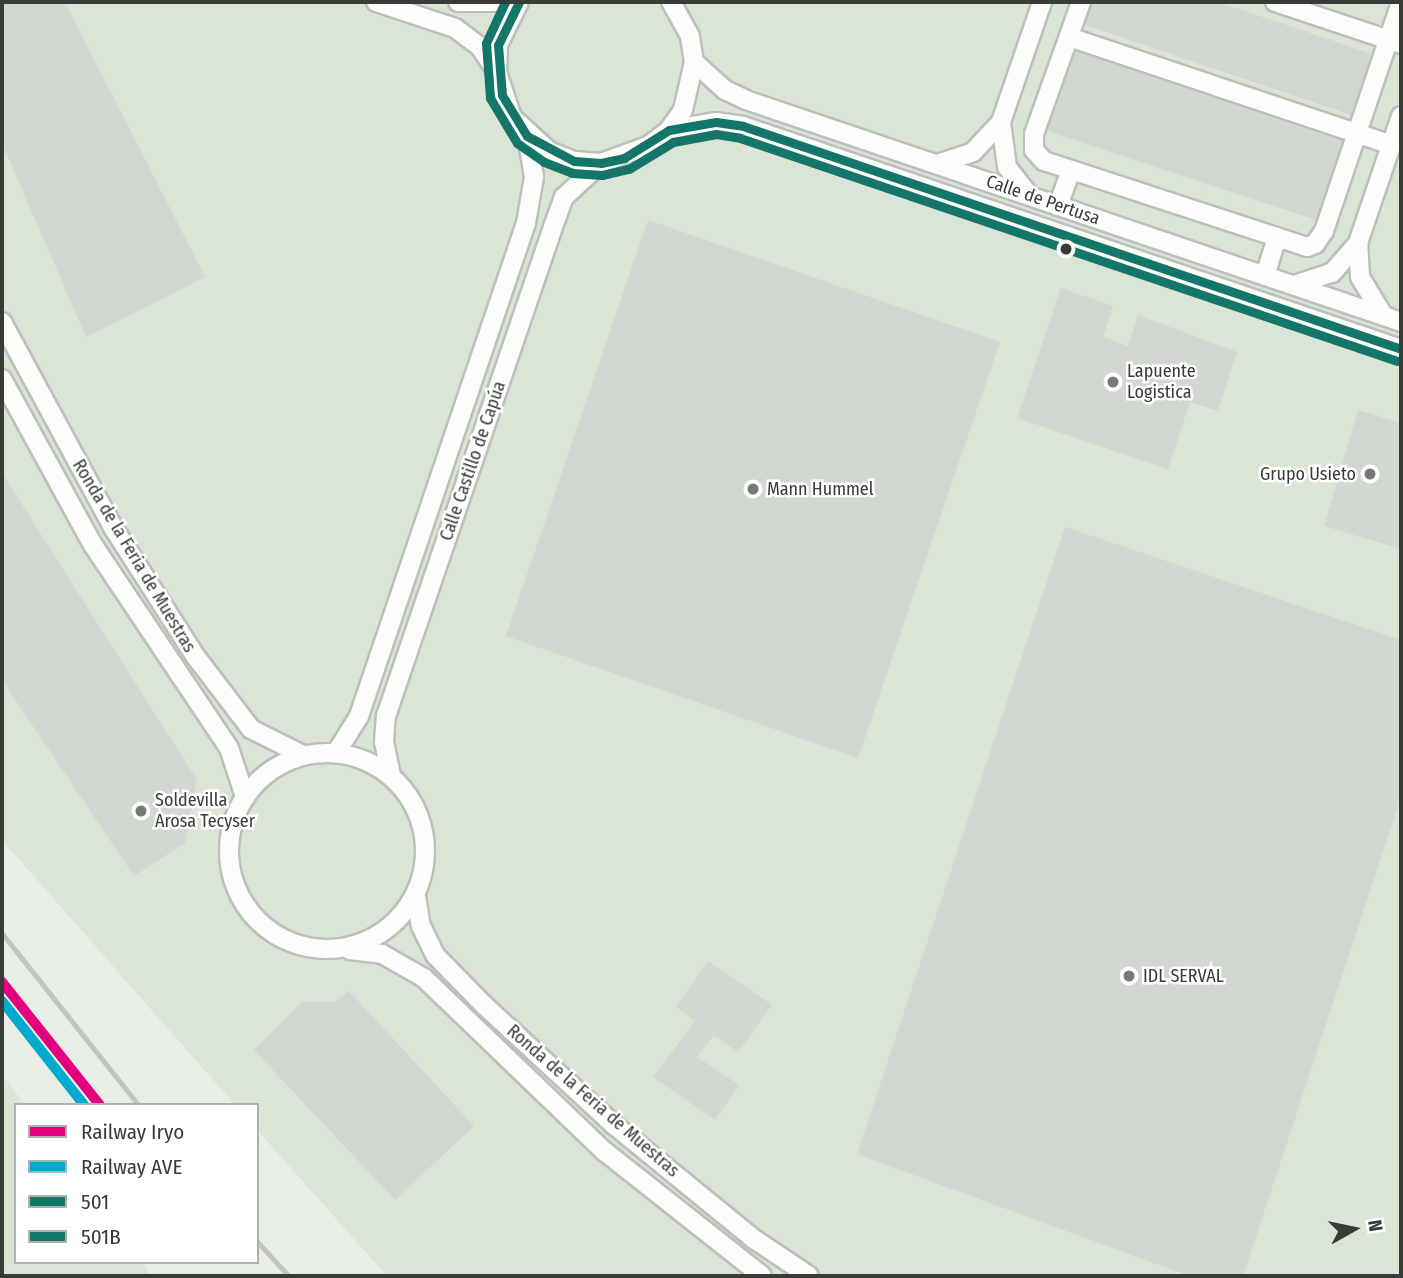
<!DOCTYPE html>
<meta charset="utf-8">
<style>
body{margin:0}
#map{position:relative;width:1403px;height:1278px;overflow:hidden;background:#e8eee6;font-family:"Fira Sans Condensed",sans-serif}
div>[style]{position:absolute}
.built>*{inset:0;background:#dae5d6}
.building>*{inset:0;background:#d2d7d1}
.roads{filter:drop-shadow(2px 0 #bbc0ba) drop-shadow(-2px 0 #bbc0ba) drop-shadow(0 2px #bbc0ba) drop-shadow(0 -2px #bbc0ba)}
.street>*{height:18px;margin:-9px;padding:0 9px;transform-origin:9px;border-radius:9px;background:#fcfcfb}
.street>.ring{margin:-9px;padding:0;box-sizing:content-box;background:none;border:18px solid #fcfcfb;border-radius:50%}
.rail>*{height:4.5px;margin:-2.25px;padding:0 2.25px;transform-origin:2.25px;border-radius:2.25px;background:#c3c5c3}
.bus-1>*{height:9px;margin:-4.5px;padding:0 4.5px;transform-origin:4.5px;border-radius:4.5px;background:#147668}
.bus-2>*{height:9px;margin:-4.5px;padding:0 4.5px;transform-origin:4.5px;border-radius:4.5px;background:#147668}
.rail-1>*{height:10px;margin:-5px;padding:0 5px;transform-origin:5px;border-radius:5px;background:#e5007d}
.rail-2>*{height:10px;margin:-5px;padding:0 5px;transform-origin:5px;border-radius:5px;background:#00a9ce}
.dots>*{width:19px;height:19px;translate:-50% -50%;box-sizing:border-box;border:4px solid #fff;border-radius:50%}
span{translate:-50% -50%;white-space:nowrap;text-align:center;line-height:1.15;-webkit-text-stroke:5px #fff;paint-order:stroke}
.street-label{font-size:18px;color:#383c37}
.poi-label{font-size:18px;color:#383c37}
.left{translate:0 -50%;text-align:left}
.right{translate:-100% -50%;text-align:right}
.frame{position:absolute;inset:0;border:4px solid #383c37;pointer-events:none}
.legend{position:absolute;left:14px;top:1103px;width:245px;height:161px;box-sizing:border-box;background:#fff;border:2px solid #afb1af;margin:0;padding:9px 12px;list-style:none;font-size:21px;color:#383c37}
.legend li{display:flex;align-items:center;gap:14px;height:35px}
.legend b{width:35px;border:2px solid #afb1af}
.north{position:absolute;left:1319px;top:1194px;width:70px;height:70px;-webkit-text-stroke:5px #fff;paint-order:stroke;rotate:81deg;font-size:19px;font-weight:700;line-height:28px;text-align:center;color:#383c37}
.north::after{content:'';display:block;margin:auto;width:24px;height:32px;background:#383c37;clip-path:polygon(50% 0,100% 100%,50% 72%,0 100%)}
</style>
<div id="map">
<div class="built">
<div style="clip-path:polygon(2px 2px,1401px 2px,1401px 1276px,387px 1276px,257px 1130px,257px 1105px,235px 1105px,2px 840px)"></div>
<div style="clip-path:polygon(2px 1074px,25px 1105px,16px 1105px,16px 1262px,141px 1262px,152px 1276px,2px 1276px)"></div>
</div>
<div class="building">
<div style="clip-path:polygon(2px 2px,65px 2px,205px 277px,86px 337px,2px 143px)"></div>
<div style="clip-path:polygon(1092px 2px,1218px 2px,1372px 54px,1351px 115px,1085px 25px)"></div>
<div style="clip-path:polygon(1076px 51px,1342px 141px,1316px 220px,1047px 131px)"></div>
<div style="clip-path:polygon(648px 220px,1000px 342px,858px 758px,506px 636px)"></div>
<div style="clip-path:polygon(1061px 288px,1113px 306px,1103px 337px,1128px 346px,1138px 315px,1237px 352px,1218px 411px,1190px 402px,1168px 469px,1017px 418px)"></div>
<div style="clip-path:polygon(1358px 410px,1401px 423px,1401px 549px,1324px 526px)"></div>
<div style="clip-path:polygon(2px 473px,197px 780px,185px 843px,134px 876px,2px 680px)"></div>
<div style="clip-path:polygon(1065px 527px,1401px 640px,1401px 797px,1243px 1276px,1189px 1276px,857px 1154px)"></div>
<div style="clip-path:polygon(708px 961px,772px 1005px,738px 1052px,714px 1035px,697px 1057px,739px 1085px,715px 1120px,653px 1077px,695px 1021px,676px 1007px)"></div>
<div style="clip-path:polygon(349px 991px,474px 1126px,395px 1200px,254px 1050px,302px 1002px,334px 1002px)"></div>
</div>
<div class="roads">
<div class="street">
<div style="left:376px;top:2px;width:83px;rotate:18.2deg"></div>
<div style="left:455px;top:28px;width:31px;rotate:37deg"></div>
<div style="left:480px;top:47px;width:30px;rotate:56deg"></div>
<div style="left:458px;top:2px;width:38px"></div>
<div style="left:519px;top:2px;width:48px;rotate:116deg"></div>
<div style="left:498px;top:45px;width:27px;rotate:92deg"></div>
<div style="left:497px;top:72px;width:47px;rotate:71.6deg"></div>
<div style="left:512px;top:117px;width:50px;rotate:42.6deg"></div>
<div style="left:549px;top:151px;width:27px;rotate:22deg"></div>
<div style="left:574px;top:161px;width:27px;rotate:4deg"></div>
<div style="left:601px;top:163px;width:50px;rotate:-19.9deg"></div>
<div style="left:648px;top:146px;width:26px;rotate:-37deg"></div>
<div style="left:669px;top:130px;width:24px;rotate:-55deg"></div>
<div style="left:683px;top:110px;width:49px;rotate:-77.1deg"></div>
<div style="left:694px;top:62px;width:26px;rotate:-99deg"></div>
<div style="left:690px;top:36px;width:39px;rotate:-119deg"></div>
<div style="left:1081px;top:2px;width:140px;rotate:109.6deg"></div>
<div style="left:1034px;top:134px;width:16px;rotate:90deg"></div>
<div style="left:1034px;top:150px;width:15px;rotate:48deg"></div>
<div style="left:1044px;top:161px;width:277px;rotate:18.1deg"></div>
<div style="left:1307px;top:247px;width:9px;rotate:-21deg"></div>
<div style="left:1315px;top:244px;width:16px;rotate:-55deg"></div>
<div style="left:1324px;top:231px;width:242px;rotate:-71.4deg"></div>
<div style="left:1275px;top:2px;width:133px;rotate:18.4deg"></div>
<div style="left:1069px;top:37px;width:340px;rotate:18.5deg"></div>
<div style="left:694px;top:62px;width:42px;rotate:42.1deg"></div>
<div style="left:725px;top:90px;width:23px;rotate:25deg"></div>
<div style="left:746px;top:100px;width:692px;rotate:18.72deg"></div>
<div style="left:1001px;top:122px;width:45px;rotate:82.4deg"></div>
<div style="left:1007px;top:167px;width:34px;rotate:52deg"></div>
<div style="left:669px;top:130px;width:48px;rotate:-9.7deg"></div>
<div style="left:716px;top:122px;width:27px;rotate:8deg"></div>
<div style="left:743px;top:126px;width:695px;rotate:18.72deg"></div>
<div style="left:937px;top:164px;width:38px;rotate:-18deg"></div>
<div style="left:973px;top:152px;width:41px;rotate:-47deg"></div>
<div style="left:1001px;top:122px;width:127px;rotate:-71.1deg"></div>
<div style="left:1058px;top:206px;width:38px;rotate:-70deg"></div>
<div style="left:1265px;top:276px;width:41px;rotate:-72.9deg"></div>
<div style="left:1294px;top:285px;width:40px;rotate:-18deg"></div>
<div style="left:1332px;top:273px;width:40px;rotate:-49deg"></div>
<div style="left:1383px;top:315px;width:44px;rotate:-121.2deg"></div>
<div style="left:1360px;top:277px;width:34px;rotate:-93deg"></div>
<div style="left:1358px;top:243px;width:134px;rotate:-71.3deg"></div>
<div style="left:2px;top:322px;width:235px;rotate:61.6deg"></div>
<div style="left:114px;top:529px;width:152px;rotate:57.4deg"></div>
<div style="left:196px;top:657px;width:91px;rotate:52.6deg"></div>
<div style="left:251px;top:729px;width:58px;rotate:26.6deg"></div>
<div style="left:2px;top:379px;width:189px;rotate:61.3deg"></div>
<div style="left:93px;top:545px;width:244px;rotate:56.2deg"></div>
<div style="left:229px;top:748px;width:52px;rotate:71.9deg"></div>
<div class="ring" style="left:229px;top:753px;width:178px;height:178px"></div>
<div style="left:336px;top:753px;width:44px;rotate:-58.1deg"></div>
<div style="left:359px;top:716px;width:521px;rotate:-71.29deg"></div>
<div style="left:526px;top:223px;width:47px;rotate:-80.1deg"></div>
<div style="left:534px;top:177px;width:42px;rotate:-99.7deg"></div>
<div style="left:391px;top:775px;width:34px;rotate:-102deg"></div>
<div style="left:384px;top:742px;width:26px;rotate:-86deg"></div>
<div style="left:386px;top:716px;width:517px;rotate:-71.14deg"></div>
<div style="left:553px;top:227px;width:32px;rotate:-70deg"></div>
<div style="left:564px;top:197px;width:50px;rotate:-42.6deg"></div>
<div style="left:416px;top:896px;width:30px;rotate:81deg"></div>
<div style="left:421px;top:926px;width:32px;rotate:64deg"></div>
<div style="left:435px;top:955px;width:71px;rotate:45.6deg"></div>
<div style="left:485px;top:1006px;width:176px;rotate:42.7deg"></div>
<div style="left:614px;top:1125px;width:181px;rotate:39.2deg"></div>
<div style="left:754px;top:1239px;width:66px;rotate:33.9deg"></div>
<div style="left:350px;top:950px;width:32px;rotate:7deg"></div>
<div style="left:382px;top:954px;width:48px;rotate:29.7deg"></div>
<div style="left:424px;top:978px;width:250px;rotate:43.9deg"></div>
<div style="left:604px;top:1151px;width:201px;rotate:38.3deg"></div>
</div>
</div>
<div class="rail">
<div style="left:2px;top:933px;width:220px;rotate:51.5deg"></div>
<div style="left:257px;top:1241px;width:47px;rotate:47.6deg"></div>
</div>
<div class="bus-1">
<div style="left:519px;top:2px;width:48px;rotate:116deg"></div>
<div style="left:498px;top:45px;width:50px;rotate:85.4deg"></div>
<div style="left:502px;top:95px;width:48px;rotate:58.6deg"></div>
<div style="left:527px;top:136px;width:53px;rotate:28deg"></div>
<div style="left:574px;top:161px;width:27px;rotate:4deg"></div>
<div style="left:601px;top:163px;width:24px;rotate:-12deg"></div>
<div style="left:624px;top:158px;width:53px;rotate:-31.9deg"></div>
<div style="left:669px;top:130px;width:48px;rotate:-9.7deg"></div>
<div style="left:716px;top:122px;width:27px;rotate:8deg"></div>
<div style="left:743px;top:126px;width:695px;rotate:18.72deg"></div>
</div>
<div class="bus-2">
<div style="left:505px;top:2px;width:45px;rotate:114.9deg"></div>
<div style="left:486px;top:43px;width:55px;rotate:85.8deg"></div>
<div style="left:490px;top:98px;width:52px;rotate:59deg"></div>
<div style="left:517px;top:143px;width:33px;rotate:35deg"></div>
<div style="left:544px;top:162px;width:30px;rotate:21deg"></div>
<div style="left:572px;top:173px;width:30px;rotate:4deg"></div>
<div style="left:602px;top:175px;width:28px;rotate:-13deg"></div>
<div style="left:629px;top:169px;width:52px;rotate:-31.5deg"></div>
<div style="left:673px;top:142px;width:44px;rotate:-10.5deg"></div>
<div style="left:716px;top:134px;width:24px;rotate:9deg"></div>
<div style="left:740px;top:138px;width:694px;rotate:18.75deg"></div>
</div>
<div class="rail-1">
<div style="left:2px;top:982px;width:157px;rotate:51.5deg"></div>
</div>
<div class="rail-2">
<div style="left:2px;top:1001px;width:132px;rotate:51.7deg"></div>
</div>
<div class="dots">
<div style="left:1066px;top:249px;background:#383c37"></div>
<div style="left:1113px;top:382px;background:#767a74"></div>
<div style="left:1370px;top:474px;background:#767a74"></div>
<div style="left:753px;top:489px;background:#767a74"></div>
<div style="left:141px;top:811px;background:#767a74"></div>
<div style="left:1129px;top:976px;background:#767a74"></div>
</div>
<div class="street-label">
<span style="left:1043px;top:200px;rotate:19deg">Calle de Pertusa</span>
<span style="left:473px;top:461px;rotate:-71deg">Calle Castillo de Capúa</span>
<span style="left:134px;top:556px;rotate:59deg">Ronda de la Feria de Muestras</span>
<span style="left:593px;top:1101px;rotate:41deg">Ronda de la Feria de Muestras</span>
</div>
<div class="poi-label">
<span class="left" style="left:1127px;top:382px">Lapuente<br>Logistica</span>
<span class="right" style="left:1356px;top:474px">Grupo Usieto</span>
<span class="left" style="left:767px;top:489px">Mann Hummel</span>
<span class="left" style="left:155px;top:811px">Soldevilla<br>Arosa Tecyser</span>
<span class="left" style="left:1143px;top:976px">IDL SERVAL</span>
</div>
<div class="frame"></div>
<ul class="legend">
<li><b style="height:9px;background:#e5007d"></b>Railway Iryo</li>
<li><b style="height:9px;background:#00a9ce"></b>Railway AVE</li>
<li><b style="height:9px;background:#147668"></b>501</li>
<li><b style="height:9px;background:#147668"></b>501B</li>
</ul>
<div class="north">N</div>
</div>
